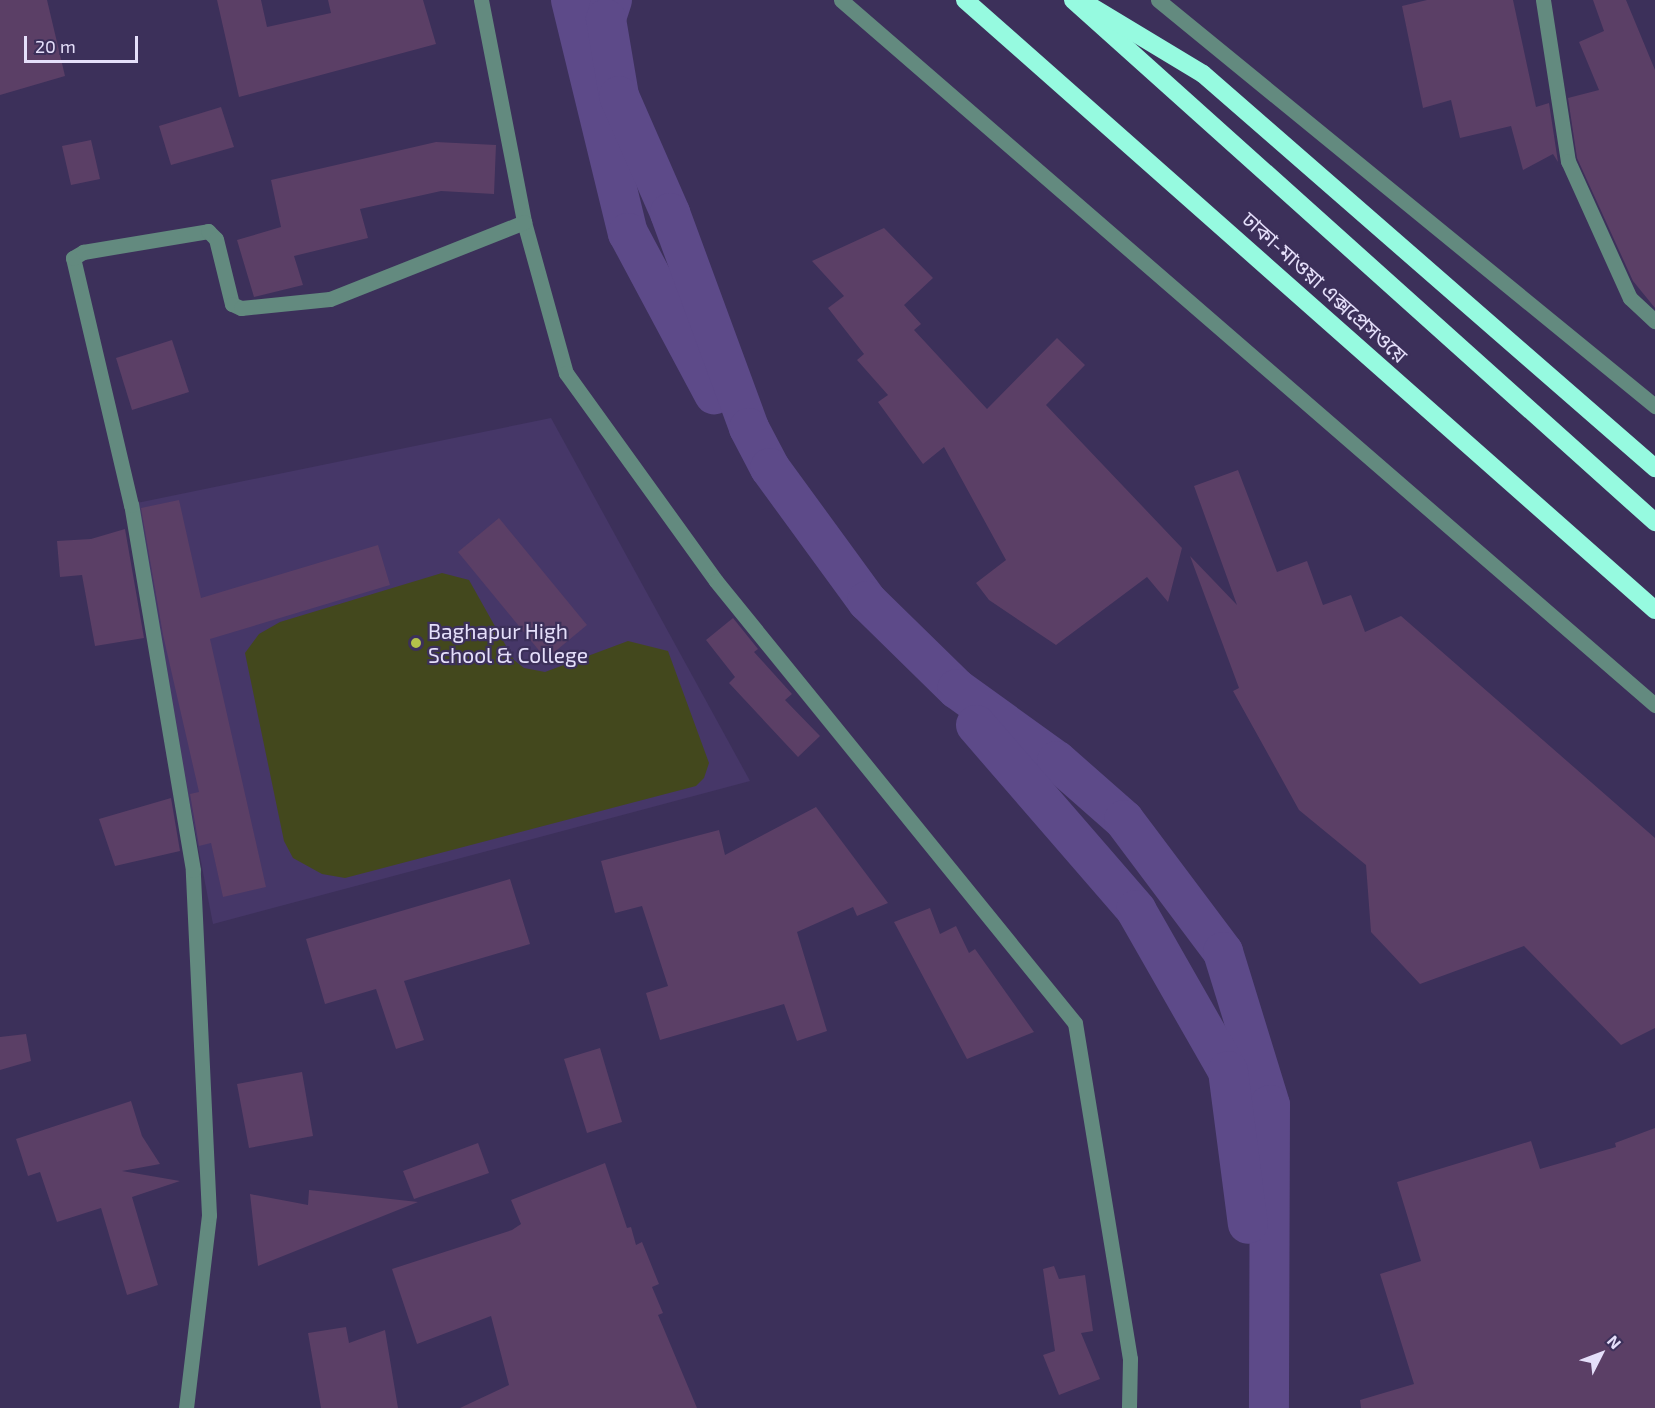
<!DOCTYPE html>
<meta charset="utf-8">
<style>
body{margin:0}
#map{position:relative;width:1655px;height:1408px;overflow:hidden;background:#3c305a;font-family:"Exo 2","Noto Sans Bengali",sans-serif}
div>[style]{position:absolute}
.built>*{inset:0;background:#463768}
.green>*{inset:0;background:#43481d}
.canal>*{height:40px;margin:-20px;padding:0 20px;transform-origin:20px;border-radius:20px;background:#5d4a89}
.building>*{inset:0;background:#5b3f66}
.minor>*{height:15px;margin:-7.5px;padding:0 7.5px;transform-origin:7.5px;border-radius:7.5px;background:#638a7f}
.highway>*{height:18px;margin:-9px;padding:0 9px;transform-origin:9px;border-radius:9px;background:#96fae0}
.dots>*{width:16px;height:16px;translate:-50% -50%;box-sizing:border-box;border:3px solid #3c305a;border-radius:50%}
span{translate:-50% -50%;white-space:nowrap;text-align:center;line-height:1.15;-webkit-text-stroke:4.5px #3c305a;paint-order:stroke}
.street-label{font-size:21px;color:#e5dffa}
.poi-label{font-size:21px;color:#e5dffa}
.left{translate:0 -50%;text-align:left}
.north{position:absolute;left:1571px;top:1324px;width:60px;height:60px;-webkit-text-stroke:4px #3c305a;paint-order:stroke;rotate:48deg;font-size:16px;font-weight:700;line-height:24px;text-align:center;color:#e5dffa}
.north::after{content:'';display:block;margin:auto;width:21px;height:27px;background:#e5dffa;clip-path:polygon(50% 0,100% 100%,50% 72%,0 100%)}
.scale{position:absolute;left:24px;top:36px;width:114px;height:27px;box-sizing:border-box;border:3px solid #e5dffa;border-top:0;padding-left:8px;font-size:18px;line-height:21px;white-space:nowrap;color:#e5dffa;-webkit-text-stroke:4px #3c305a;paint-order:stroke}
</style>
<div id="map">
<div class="built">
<div style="clip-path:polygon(551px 418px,750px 781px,213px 924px,132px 504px)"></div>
</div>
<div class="green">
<div style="clip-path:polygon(442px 573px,469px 580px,514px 660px,524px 668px,545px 672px,628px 641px,668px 651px,709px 763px,704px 778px,696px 786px,345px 878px,322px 874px,293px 858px,284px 841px,245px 653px,259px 634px,280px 622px)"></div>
</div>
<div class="canal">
<div style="left:571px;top:0;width:240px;rotate:76.3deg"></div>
<div style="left:628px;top:233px;width:183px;rotate:61.9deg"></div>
<div style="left:612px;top:0;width:20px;rotate:108deg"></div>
<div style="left:606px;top:19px;width:78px;rotate:80.4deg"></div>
<div style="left:619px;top:96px;width:128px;rotate:66.4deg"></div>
<div style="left:670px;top:213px;width:229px;rotate:69.8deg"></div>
<div style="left:749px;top:428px;width:45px;rotate:62.3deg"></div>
<div style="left:770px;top:468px;width:165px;rotate:53.9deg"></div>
<div style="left:867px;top:601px;width:126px;rotate:44.4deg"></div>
<div style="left:957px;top:689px;width:123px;rotate:35.8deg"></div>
<div style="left:1057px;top:761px;width:89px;rotate:41.4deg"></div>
<div style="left:1124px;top:820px;width:165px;rotate:53.1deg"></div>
<div style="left:1223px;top:952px;width:160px;rotate:72.9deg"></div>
<div style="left:1270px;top:1105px;width:303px;rotate:90.2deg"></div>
<div style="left:976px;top:725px;width:245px;rotate:49.1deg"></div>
<div style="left:1136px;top:910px;width:185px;rotate:60.3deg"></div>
<div style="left:1228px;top:1071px;width:154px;rotate:82.6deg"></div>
</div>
<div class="building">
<div style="clip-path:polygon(0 0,47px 0,65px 76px,0 95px)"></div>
<div style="clip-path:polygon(217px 0,261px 0,267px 27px,331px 13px,328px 0,423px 0,436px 44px,239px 97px)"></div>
<div style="clip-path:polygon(1427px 0,1513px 0,1536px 107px,1549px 103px,1558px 162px,1553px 154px,1523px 170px,1511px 126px,1460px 138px,1451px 100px,1423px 108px,1402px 6px)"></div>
<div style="clip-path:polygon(1593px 0,1626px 0,1655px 70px,1655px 308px,1633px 281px,1577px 158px,1568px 98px,1599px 90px,1579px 42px,1604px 31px)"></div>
<div style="clip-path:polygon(221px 107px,234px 147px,171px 165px,159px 126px)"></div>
<div style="clip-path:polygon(91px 140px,100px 179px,71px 185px,62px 146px)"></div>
<div style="clip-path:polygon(436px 142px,496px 145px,494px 194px,441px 191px,360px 209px,368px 238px,294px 256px,303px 285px,254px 297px,237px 240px,281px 227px,271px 180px)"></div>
<div style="clip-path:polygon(884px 228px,933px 278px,904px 305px,921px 324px,914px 330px,987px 409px,1057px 338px,1085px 365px,1046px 405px,1182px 548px,1168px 602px,1147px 577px,1056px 645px,989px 600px,976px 583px,1006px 560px,944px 447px,923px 464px,878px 402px,888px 395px,857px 360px,864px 354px,828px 308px,844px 296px,812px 261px)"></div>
<div style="clip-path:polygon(172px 340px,189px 392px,132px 410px,116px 358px)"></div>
<div style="clip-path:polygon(1238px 470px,1277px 572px,1307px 561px,1323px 605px,1351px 595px,1365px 632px,1401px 616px,1655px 838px,1655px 1028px,1621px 1045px,1524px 946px,1420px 984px,1371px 932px,1366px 865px,1299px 810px,1233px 691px,1239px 688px,1190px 556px,1237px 605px,1194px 486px)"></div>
<div style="clip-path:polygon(179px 500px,201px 598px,378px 545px,390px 585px,210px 639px,266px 887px,223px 897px,211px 843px,199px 846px,190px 794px,199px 792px,163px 635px,141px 508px)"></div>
<div style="clip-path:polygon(499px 518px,587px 625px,546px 659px,458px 552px)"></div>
<div style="clip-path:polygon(125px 529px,144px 638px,95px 646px,82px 575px,60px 577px,57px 541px,91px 539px)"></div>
<div style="clip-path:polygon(733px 618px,758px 649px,754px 652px,792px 694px,785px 700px,820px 736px,798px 757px,729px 683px,735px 677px,706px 640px)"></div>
<div style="clip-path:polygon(171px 798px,180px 851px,115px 866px,99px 819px)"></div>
<div style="clip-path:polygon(816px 807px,888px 903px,857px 916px,853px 907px,797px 932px,827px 1031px,797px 1041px,784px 1004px,660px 1040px,646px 993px,668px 986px,642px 906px,615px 913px,601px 861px,719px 830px,725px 855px)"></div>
<div style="clip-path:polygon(510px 879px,530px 944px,404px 981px,424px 1040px,396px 1049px,376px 989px,325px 1004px,306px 939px)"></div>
<div style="clip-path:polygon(930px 908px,940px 934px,956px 926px,969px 953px,975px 949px,1034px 1032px,967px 1059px,894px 922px)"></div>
<div style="clip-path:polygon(26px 1034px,31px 1061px,0 1070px,0 1037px)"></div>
<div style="clip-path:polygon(600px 1048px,622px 1122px,587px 1133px,564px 1059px)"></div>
<div style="clip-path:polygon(302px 1072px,313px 1136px,249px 1148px,237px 1084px)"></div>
<div style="clip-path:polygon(131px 1101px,142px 1136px,160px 1164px,122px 1171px,180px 1181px,132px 1197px,158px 1285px,127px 1295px,101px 1208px,57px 1222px,40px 1172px,28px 1176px,16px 1139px)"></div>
<div style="clip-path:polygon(1655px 1128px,1655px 1408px,1361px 1408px,1360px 1400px,1414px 1384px,1380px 1274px,1421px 1261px,1397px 1182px,1531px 1141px,1540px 1169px,1616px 1147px,1615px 1143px)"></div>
<div style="clip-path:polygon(478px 1143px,489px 1173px,414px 1199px,403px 1171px)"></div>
<div style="clip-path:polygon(605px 1163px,627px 1228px,631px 1227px,636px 1245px,642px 1242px,659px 1284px,652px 1287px,663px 1313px,658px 1315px,697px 1408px,460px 1408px,509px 1385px,491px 1316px,417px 1344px,392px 1269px,512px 1230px,521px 1224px,511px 1200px)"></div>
<div style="clip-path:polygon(309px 1190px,418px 1202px,258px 1266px,250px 1194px,308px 1205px)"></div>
<div style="clip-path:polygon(1054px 1266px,1059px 1279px,1085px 1275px,1093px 1331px,1081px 1333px,1100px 1379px,1059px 1395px,1043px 1355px,1055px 1351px,1043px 1269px)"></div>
<div style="clip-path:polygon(346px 1327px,349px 1343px,385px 1330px,398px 1408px,321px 1408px,308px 1333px)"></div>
</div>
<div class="minor">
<div style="left:481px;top:0;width:226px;rotate:79deg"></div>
<div style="left:524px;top:222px;width:157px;rotate:74.5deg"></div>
<div style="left:566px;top:373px;width:256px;rotate:54.2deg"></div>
<div style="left:716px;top:581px;width:569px;rotate:50.92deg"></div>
<div style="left:1075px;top:1023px;width:340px;rotate:80.7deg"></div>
<div style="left:1130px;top:1359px;width:49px;rotate:91.2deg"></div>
<div style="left:841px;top:0;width:1077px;rotate:40.9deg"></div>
<div style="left:1158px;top:0;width:642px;rotate:39.25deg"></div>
<div style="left:1543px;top:0;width:163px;rotate:81.2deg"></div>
<div style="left:1568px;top:161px;width:150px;rotate:65.7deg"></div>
<div style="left:1630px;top:298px;width:34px;rotate:43deg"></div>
<div style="left:186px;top:1408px;width:194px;rotate:-83.2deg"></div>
<div style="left:209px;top:1215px;width:345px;rotate:-92.7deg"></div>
<div style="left:193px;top:870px;width:370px;rotate:-99.6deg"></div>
<div style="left:131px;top:505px;width:254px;rotate:-103.2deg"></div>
<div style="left:73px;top:258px;width:12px;rotate:-31deg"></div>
<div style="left:83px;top:252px;width:127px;rotate:-9.5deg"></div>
<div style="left:208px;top:231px;width:11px;rotate:45deg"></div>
<div style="left:216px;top:239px;width:67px;rotate:76.2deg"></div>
<div style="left:232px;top:304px;width:10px;rotate:24deg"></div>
<div style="left:241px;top:308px;width:89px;rotate:-5.8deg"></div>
<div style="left:330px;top:299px;width:209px;rotate:-21.6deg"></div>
</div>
<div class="highway">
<div style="left:965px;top:0;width:921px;rotate:41.48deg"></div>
<div style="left:1073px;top:0;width:782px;rotate:41.89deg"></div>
<div style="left:1087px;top:4px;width:135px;rotate:31.1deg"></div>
<div style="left:1203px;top:74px;width:600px;rotate:41.08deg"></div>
</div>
<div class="dots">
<div style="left:416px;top:643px;background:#b4c24a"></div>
</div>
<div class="street-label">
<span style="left:1325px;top:287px;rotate:42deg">ঢাকা-মাওয়া এক্সপ্রেসওয়ে</span>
</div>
<div class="poi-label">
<span class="left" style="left:428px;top:643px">Baghapur High<br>School &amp; College</span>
</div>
<div class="north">N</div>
<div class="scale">20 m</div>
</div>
